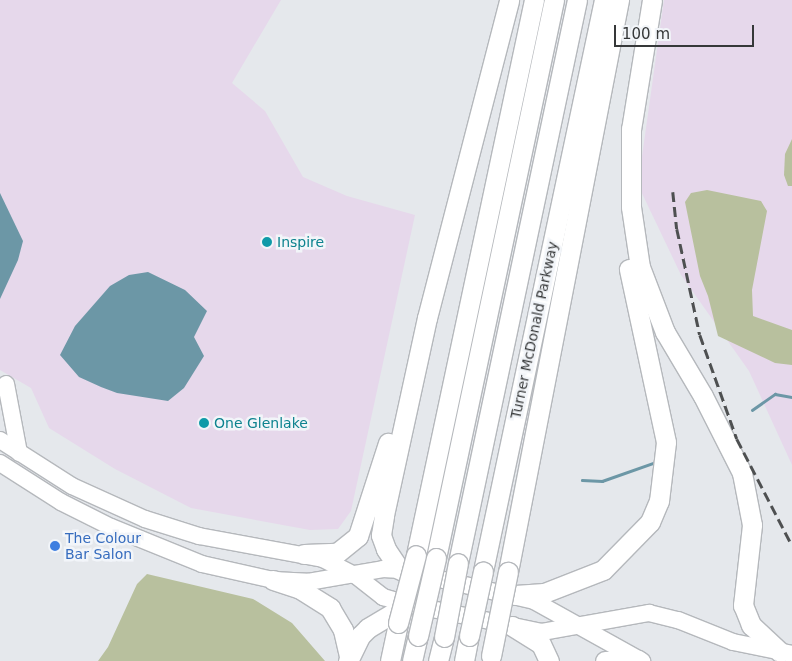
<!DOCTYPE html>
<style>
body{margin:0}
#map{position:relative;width:792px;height:661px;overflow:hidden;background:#e5e8ec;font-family:"DejaVu Sans",sans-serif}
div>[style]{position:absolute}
.commercial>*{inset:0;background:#e6d8eb}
.green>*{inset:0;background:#b8c09e}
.water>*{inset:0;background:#6c97a6}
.stream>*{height:2.5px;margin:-1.25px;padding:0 1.25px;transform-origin:1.25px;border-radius:1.25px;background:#6c97a6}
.roads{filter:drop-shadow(1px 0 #b5b8bc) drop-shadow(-1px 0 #b5b8bc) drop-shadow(0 1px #b5b8bc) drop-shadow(0 -1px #b5b8bc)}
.major>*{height:16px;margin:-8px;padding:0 8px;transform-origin:8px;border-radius:8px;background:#fff}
.highway>*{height:19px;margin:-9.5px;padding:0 9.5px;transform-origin:9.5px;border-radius:9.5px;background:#fff}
.rail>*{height:2.5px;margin-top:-1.25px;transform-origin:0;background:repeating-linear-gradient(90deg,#4e5051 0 10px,transparent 0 15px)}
.bridges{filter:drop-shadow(1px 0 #b5b8bc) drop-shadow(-1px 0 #b5b8bc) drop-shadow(0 1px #b5b8bc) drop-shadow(0 -1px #b5b8bc)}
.highway-bridge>*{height:19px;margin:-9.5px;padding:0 9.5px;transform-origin:9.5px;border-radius:9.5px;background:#fff}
.dots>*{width:14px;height:14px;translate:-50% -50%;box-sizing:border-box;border:2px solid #f2f5f9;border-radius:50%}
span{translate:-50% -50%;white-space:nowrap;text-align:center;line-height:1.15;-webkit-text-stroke:5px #f2f5f9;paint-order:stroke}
.culture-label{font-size:14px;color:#0d838f}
.left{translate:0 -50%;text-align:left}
.street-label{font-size:14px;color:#363839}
.shop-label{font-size:14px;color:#366cbe}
.scale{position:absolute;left:614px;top:25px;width:140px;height:22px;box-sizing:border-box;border:2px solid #363839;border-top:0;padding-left:6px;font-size:15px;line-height:18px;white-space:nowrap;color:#363839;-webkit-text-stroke:4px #f2f5f9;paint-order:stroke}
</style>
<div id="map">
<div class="commercial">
<div style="clip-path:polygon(0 0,281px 0,232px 83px,265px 111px,303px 177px,347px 196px,415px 215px,351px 511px,338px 529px,310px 530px,191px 508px,115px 469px,49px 428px,31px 388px,0 370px)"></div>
<div style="clip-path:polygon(664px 0,792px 0,792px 465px,749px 371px,681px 275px,638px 185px)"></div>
</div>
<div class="green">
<div style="clip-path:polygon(792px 139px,792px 186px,788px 186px,784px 175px,785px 154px)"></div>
<div style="clip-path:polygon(707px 190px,761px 201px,767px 211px,752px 290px,753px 316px,792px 330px,792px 365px,775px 363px,718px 336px,708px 296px,700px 276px,685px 202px,691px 193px)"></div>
<div style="clip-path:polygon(147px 574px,253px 599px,292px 623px,325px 661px,98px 661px,108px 647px,137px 584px)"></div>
</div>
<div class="water">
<div style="clip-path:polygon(0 193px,23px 241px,18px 260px,0 299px)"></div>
<div style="clip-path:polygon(148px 272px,185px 290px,207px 311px,194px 337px,204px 356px,184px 388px,168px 401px,117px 393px,101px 387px,79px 377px,60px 355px,75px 326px,110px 286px,129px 275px)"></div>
</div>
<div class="stream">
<div style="left:752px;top:410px;width:28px;rotate:-35deg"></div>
<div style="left:775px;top:394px;width:17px;rotate:10deg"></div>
<div style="left:582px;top:480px;width:20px;rotate:3deg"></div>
<div style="left:602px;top:481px;width:57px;rotate:-19.4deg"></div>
</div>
<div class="roads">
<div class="major">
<div style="left:6px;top:384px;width:70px;rotate:79.3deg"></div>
<div style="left:0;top:440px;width:85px;rotate:32.6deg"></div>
<div style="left:72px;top:486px;width:80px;rotate:24.3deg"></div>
<div style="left:145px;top:519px;width:57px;rotate:17.5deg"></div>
<div style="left:199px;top:536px;width:126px;rotate:10.5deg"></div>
<div style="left:323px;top:559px;width:36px;rotate:27deg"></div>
<div style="left:355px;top:575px;width:36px;rotate:38deg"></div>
<div style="left:383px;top:597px;width:26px;rotate:16deg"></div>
<div style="left:408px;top:604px;width:137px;rotate:11.8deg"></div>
<div style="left:542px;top:632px;width:109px;rotate:-10.1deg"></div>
<div style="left:649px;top:613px;width:30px;rotate:14deg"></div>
<div style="left:678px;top:620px;width:59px;rotate:21.8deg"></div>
<div style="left:733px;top:642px;width:60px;rotate:11.5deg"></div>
<div style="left:0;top:463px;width:72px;rotate:32.6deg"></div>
<div style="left:61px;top:502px;width:56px;rotate:26.6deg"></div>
<div style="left:111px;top:527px;width:98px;rotate:22.1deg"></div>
<div style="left:202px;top:564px;width:73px;rotate:12.7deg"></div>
<div style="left:273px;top:580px;width:35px;rotate:3deg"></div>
<div style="left:308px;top:582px;width:76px;rotate:-9.8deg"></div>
<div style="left:383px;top:569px;width:17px;rotate:3deg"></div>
<div style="left:400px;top:570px;width:138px;rotate:13deg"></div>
<div style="left:534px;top:601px;width:124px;rotate:29.1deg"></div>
</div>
<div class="highway">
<div style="left:652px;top:0;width:131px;rotate:99.2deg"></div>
<div style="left:631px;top:129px;width:78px;rotate:90deg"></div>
<div style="left:631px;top:207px;width:61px;rotate:81.5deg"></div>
<div style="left:640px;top:267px;width:70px;rotate:69deg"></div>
<div style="left:665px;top:332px;width:74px;rotate:59.3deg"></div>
<div style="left:703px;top:396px;width:86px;rotate:63.1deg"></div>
<div style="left:742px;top:473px;width:53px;rotate:79.1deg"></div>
<div style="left:752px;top:525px;width:81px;rotate:96.4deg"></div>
<div style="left:743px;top:605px;width:22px;rotate:68deg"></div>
<div style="left:751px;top:625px;width:40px;rotate:43deg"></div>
<div style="left:304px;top:554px;width:33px;rotate:-2deg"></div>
<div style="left:337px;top:553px;width:27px;rotate:-39deg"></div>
<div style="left:358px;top:536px;width:98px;rotate:-72.1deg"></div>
<div style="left:416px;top:555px;width:567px;rotate:-78deg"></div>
<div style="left:436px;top:558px;width:570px;rotate:-78.06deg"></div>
<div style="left:458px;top:563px;width:575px;rotate:-78.07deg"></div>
<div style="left:400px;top:570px;width:25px;rotate:-124deg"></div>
<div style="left:386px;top:549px;width:15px;rotate:-110deg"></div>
<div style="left:381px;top:535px;width:20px;rotate:-81deg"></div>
<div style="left:384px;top:515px;width:202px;rotate:-77.7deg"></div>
<div style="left:427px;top:318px;width:328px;rotate:-75.5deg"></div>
<div style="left:483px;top:571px;width:584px;rotate:-78.04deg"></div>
<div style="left:508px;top:572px;width:583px;rotate:-79.02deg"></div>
<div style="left:273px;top:580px;width:28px;rotate:18deg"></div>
<div style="left:300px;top:589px;width:36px;rotate:32deg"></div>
<div style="left:330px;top:608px;width:26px;rotate:59deg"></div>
<div style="left:343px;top:630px;width:28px;rotate:77deg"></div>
<div style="left:515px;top:595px;width:29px;rotate:-4deg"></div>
<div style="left:544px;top:593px;width:63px;rotate:-21.3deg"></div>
<div style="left:603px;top:570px;width:67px;rotate:-45.6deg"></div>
<div style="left:650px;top:522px;width:23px;rotate:-67deg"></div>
<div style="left:659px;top:501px;width:59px;rotate:-83.2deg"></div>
<div style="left:666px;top:442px;width:177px;rotate:-102.1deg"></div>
<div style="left:512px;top:626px;width:34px;rotate:32deg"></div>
<div style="left:541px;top:644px;width:19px;rotate:65deg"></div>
<div style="left:348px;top:661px;width:28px;rotate:-64deg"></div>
<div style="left:360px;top:636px;width:11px;rotate:-45deg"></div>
<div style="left:368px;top:628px;width:47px;rotate:-31deg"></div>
<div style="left:390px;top:661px;width:39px;rotate:-78deg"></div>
<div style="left:412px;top:661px;width:26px;rotate:-77deg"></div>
<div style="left:438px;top:661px;width:25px;rotate:-76deg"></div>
<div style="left:464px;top:661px;width:25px;rotate:-79deg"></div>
<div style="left:605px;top:661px;width:33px;rotate:-2deg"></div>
</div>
</div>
<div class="rail">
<div style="left:673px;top:192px;width:37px;rotate:84deg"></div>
<div style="left:677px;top:229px;width:108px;rotate:77.8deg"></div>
<div style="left:700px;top:335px;width:110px;rotate:70.4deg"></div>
<div style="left:737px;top:439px;width:119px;rotate:62.6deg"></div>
</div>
<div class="bridges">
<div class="highway-bridge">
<div style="left:398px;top:623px;width:70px;rotate:-75.2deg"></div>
<div style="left:418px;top:636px;width:80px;rotate:-77deg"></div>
<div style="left:469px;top:636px;width:66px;rotate:-77.8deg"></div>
<div style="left:444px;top:637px;width:75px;rotate:-79.3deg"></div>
<div style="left:491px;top:656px;width:86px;rotate:-78.6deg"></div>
</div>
</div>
<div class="dots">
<div style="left:267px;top:242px;background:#0f9aa8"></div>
<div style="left:204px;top:423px;background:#0f9aa8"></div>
<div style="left:55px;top:546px;background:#3f7fe0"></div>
</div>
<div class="culture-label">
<span class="left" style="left:277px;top:242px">Inspire</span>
<span class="left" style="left:214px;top:423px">One Glenlake</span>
</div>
<div class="street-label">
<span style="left:534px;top:330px;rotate:-78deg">Turner McDonald Parkway</span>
</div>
<div class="shop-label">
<span class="left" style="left:65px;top:546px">The Colour<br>Bar Salon</span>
</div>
<div class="scale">100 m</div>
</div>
